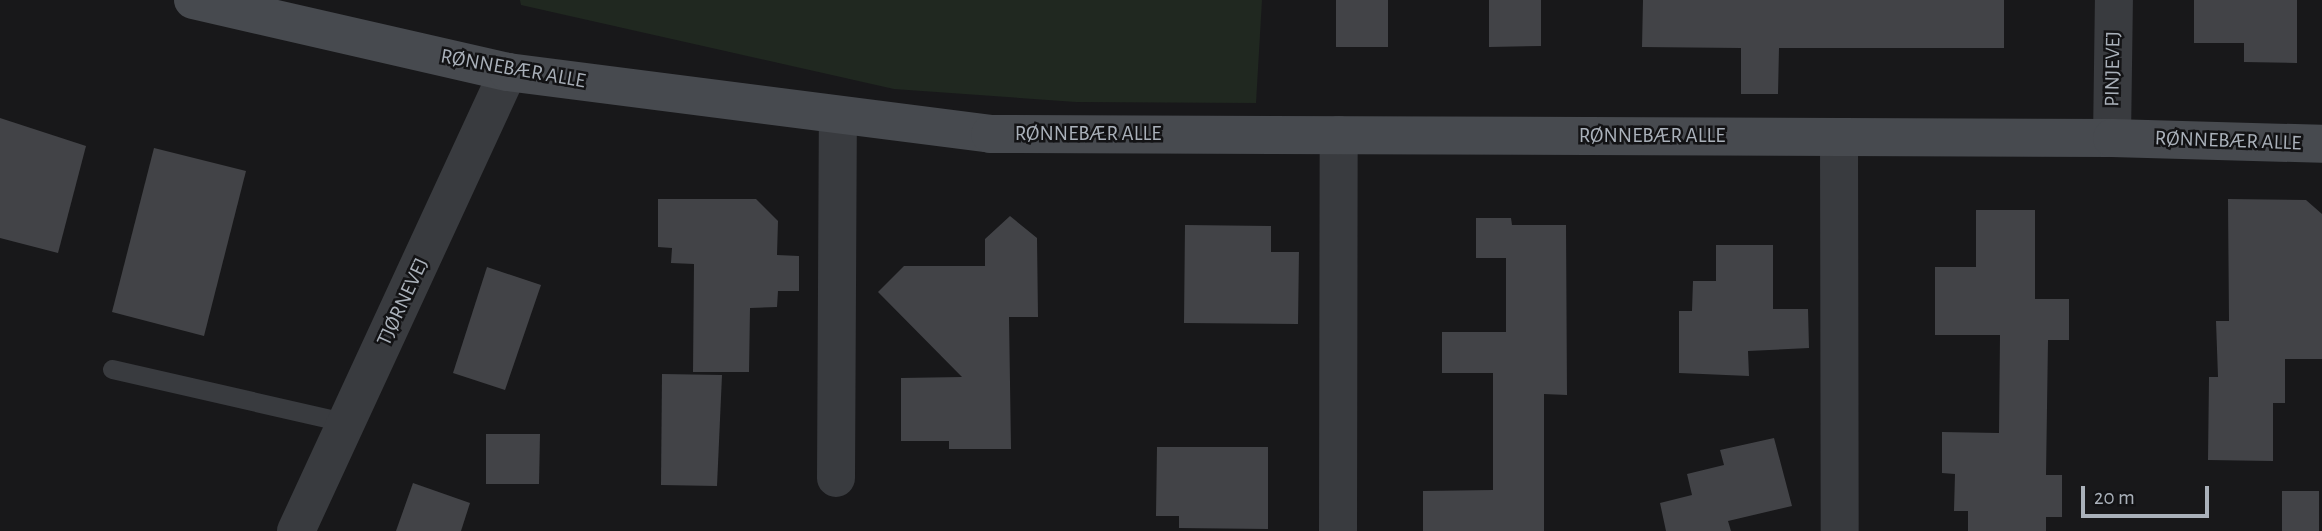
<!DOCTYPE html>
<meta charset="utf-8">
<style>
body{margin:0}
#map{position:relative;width:2322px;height:531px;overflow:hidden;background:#18181a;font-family:"Alegreya Sans",sans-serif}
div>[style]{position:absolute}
.green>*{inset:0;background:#202820}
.building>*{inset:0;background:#424347}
.lane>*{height:19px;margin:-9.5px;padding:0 9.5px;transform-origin:9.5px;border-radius:9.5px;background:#393b3f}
.street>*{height:38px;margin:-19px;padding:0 19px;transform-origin:19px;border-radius:19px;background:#393b3f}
.secondary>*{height:38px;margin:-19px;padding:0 19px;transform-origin:19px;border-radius:19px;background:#474a4f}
span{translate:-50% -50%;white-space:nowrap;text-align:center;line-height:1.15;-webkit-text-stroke:5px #131315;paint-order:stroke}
.street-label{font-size:21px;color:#aab1ba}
.scale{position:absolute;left:2081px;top:486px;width:128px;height:32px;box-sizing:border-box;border:4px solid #aab1ba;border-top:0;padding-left:9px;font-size:21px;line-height:24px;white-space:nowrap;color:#aab1ba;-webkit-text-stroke:5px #131315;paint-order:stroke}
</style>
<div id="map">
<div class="green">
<div style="clip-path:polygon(520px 0,1262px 0,1256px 103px,1076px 102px,894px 89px,521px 5px)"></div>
</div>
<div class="building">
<div style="clip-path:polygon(1336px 0,1388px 0,1388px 47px,1336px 47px)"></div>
<div style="clip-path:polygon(1489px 0,1541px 0,1541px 46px,1489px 47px)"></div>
<div style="clip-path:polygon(1643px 0,2004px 0,2004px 48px,1779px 48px,1778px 94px,1741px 94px,1741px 48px,1642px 47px)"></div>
<div style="clip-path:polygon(2194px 0,2297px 0,2297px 63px,2244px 62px,2244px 43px,2194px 43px)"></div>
<div style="clip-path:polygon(0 118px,86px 146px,58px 253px,0 238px)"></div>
<div style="clip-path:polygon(154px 148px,246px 171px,204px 336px,112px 312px)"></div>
<div style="clip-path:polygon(658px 199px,756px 199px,778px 221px,777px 255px,799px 256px,799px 291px,778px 291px,777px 307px,750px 308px,749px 372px,693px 372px,694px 264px,671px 263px,672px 248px,658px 247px)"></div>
<div style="clip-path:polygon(2228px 199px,2306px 200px,2322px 214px,2322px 359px,2285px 359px,2285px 403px,2273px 403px,2273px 461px,2208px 460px,2209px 377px,2218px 377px,2216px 321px,2229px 321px)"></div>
<div style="clip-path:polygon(1976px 210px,2035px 210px,2035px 299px,2069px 299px,2069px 340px,2048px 340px,2046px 475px,2062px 475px,2062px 517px,2046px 517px,2046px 531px,1968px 531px,1968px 511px,1954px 511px,1955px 474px,1942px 473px,1942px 432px,1999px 433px,2000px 335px,1935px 335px,1935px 267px,1976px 267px)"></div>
<div style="clip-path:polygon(1010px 216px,1037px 238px,1038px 317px,1009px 317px,1011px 449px,949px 449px,949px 441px,901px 441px,901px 378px,962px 377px,878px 292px,904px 266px,985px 266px,985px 239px)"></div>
<div style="clip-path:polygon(1476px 218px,1511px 218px,1512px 225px,1566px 225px,1567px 395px,1544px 394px,1544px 531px,1423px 531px,1423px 491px,1493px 490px,1493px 373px,1442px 373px,1442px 332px,1506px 332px,1506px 258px,1476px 258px)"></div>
<div style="clip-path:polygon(1185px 225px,1271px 226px,1271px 252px,1299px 252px,1298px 324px,1184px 323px)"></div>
<div style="clip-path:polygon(1716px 245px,1773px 245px,1773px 309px,1808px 309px,1809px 348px,1748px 351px,1749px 376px,1679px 373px,1679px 311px,1692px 311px,1693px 281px,1716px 281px)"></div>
<div style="clip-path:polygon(487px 267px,541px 285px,505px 390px,453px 373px)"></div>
<div style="clip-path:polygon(662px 374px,722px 375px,717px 486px,661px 485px)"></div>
<div style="clip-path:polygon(486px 434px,540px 434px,539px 484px,486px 484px)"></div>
<div style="clip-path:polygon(1774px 438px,1792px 506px,1728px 521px,1731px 531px,1666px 531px,1660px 503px,1692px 495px,1687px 474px,1724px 465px,1720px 450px)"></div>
<div style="clip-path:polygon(1157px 447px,1268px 447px,1268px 529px,1179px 528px,1179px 516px,1156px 516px)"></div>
<div style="clip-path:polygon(413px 483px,470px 503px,461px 531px,396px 531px)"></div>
<div style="clip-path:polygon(2282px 491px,2319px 491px,2319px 531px,2282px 531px)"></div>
</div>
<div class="lane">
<div style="left:112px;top:369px;width:241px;rotate:12.9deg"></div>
</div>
<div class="street">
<div style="left:1839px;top:137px;width:394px;rotate:89.9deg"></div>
<div style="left:2112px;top:138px;width:138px;rotate:-89.2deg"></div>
<div style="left:836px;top:478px;width:361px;rotate:-89.7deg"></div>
<div style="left:296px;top:531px;width:506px;rotate:-65.21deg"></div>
<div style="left:1338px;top:531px;width:396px;rotate:-89.9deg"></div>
</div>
<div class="secondary">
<div style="left:193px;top:0;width:323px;rotate:12.9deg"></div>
<div style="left:508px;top:72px;width:486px;rotate:7.3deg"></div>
<div style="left:990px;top:134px;width:1122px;rotate:0.2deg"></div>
<div style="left:2112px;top:138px;width:210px;rotate:1.6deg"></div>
</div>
<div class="street-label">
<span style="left:513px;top:69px;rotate:10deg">RØNNEBÆR ALLE</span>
<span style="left:2113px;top:69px;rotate:-89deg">PINJEVEJ</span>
<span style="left:1088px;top:134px">RØNNEBÆR ALLE</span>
<span style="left:1652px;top:136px">RØNNEBÆR ALLE</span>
<span style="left:2228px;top:141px;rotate:2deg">RØNNEBÆR ALLE</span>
<span style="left:403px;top:302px;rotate:-65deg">TJØRNEVEJ</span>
</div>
<div class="scale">20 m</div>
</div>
